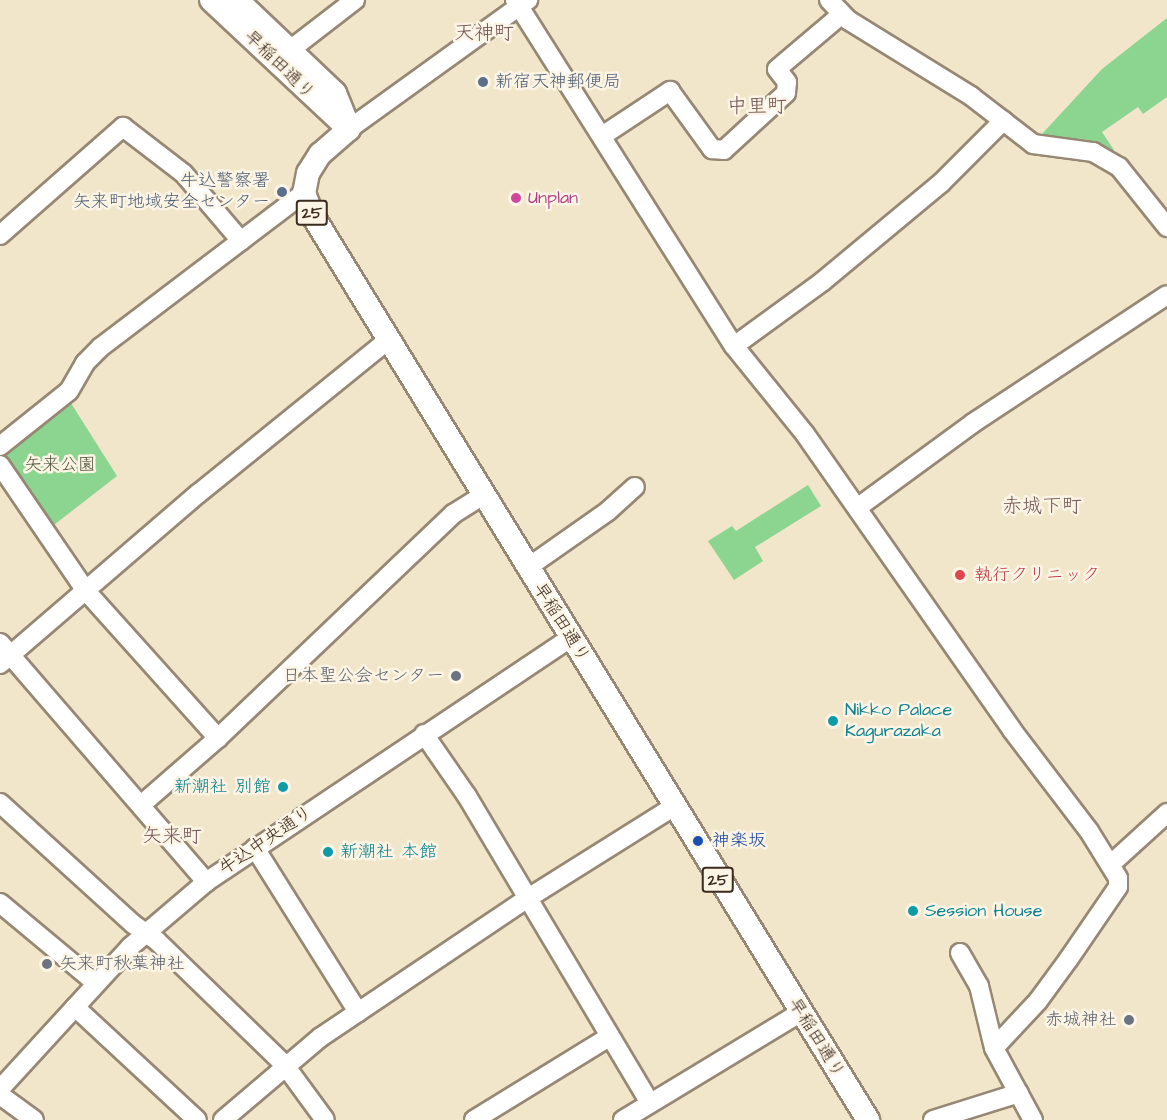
<!DOCTYPE html>
<meta charset="utf-8">
<style>
body{margin:0}
#map{position:relative;width:1167px;height:1120px;overflow:hidden;background:#f2e6ca;font-family:"Architects Daughter","Klee One",sans-serif}
div>[style]{position:absolute}
.green>*{inset:0;background:#8bd591}
.roads{filter:drop-shadow(2px 0 #968874) drop-shadow(-2px 0 #968874) drop-shadow(0 2px #968874) drop-shadow(0 -2px #968874)}
.minor>*{height:18px;margin:-9px;padding:0 9px;transform-origin:9px;border-radius:9px;background:#fff}
.major>*{height:22px;margin:-11px;padding:0 11px;transform-origin:11px;border-radius:11px;background:#fff}
.dots>*{width:16px;height:16px;translate:-50% -50%;box-sizing:border-box;border:3px solid #fcf5e5;border-radius:50%}
span{translate:-50% -50%;white-space:nowrap;text-align:center;line-height:1.15;-webkit-text-stroke:5px #fcf5e5;paint-order:stroke}
.shield-label span{padding:2px 4px;background:#fcf5e5;border:2px solid;border-radius:4px;-webkit-text-stroke-width:0}
.shield-label{font-size:16px;color:#3b2a1e;font-weight:700}
.street-label{font-size:18px;color:#3b2a1e}
.service-label{font-size:18px;color:#4e5e75}
.left{translate:0 -50%;text-align:left}
.right{translate:-100% -50%;text-align:right}
.hotel-label{font-size:18px;color:#b23c85}
.park-label{font-size:18px;color:#4f553b}
.health-label{font-size:18px;color:#be3a42}
.worship-label{font-size:18px;color:#5b616d}
.culture-label{font-size:18px;color:#0d838f}
.transit-label{font-size:18px;color:#164399}
.neighbourhood-label{font-size:20px;color:#745556}
</style>
<div id="map">
<div class="green">
<div style="clip-path:polygon(1167px 18px,1167px 97px,1143px 114px,1138px 107px,1102px 132px,1114px 150px,1111px 155px,1056px 142px,1042px 134px,1102px 69px)"></div>
<div style="clip-path:polygon(69px 400px,117px 476px,50px 528px,0 453px)"></div>
<div style="clip-path:polygon(808px 485px,821px 506px,755px 547px,763px 561px,734px 580px,708px 541px,732px 526px,736px 531px)"></div>
</div>
<div class="roads">
<div class="minor">
<div style="left:515px;top:0;width:409px;rotate:57.7deg"></div>
<div style="left:734px;top:346px;width:113px;rotate:51.1deg"></div>
<div style="left:805px;top:434px;width:361px;rotate:55deg"></div>
<div style="left:1012px;top:730px;width:127px;rotate:52.7deg"></div>
<div style="left:1089px;top:831px;width:55px;rotate:58.3deg"></div>
<div style="left:1118px;top:878px;width:9px;rotate:90deg"></div>
<div style="left:1118px;top:887px;width:88px;rotate:124.4deg"></div>
<div style="left:1068px;top:960px;width:51px;rotate:126.2deg"></div>
<div style="left:1038px;top:1001px;width:64px;rotate:133.1deg"></div>
<div style="left:829px;top:0;width:28px;rotate:46deg"></div>
<div style="left:848px;top:20px;width:145px;rotate:31.7deg"></div>
<div style="left:971px;top:96px;width:78px;rotate:37.7deg"></div>
<div style="left:1033px;top:144px;width:61px;rotate:7.6deg"></div>
<div style="left:1093px;top:152px;width:30px;rotate:30deg"></div>
<div style="left:1119px;top:167px;width:77px;rotate:51.3deg"></div>
<div style="left:290px;top:50px;width:82px;rotate:-37.6deg"></div>
<div style="left:349px;top:129px;width:221px;rotate:-35.8deg"></div>
<div style="left:602px;top:136px;width:82px;rotate:-33.5deg"></div>
<div style="left:670px;top:91px;width:72px;rotate:54.1deg"></div>
<div style="left:712px;top:149px;width:12px;rotate:5deg"></div>
<div style="left:724px;top:150px;width:84px;rotate:-42.6deg"></div>
<div style="left:786px;top:93px;width:11px;rotate:-85deg"></div>
<div style="left:787px;top:82px;width:16px;rotate:-128deg"></div>
<div style="left:777px;top:69px;width:85px;rotate:-40.2deg"></div>
<div style="left:0;top:235px;width:164px;rotate:-41.3deg"></div>
<div style="left:123px;top:127px;width:77px;rotate:37.6deg"></div>
<div style="left:184px;top:174px;width:88px;rotate:49.6deg"></div>
<div style="left:734px;top:346px;width:110px;rotate:-36.1deg"></div>
<div style="left:823px;top:281px;width:153px;rotate:-39.7deg"></div>
<div style="left:941px;top:183px;width:88px;rotate:-45deg"></div>
<div style="left:0;top:446px;width:88px;rotate:-38.6deg"></div>
<div style="left:69px;top:391px;width:32px;rotate:-60deg"></div>
<div style="left:85px;top:363px;width:23px;rotate:-45deg"></div>
<div style="left:101px;top:347px;width:255px;rotate:-37.2deg"></div>
<div style="left:0;top:465px;width:153px;rotate:55.7deg"></div>
<div style="left:86px;top:591px;width:198px;rotate:48.1deg"></div>
<div style="left:857px;top:508px;width:144px;rotate:-36.2deg"></div>
<div style="left:973px;top:423px;width:232px;rotate:-33.4deg"></div>
<div style="left:527px;top:568px;width:99px;rotate:-35.1deg"></div>
<div style="left:608px;top:511px;width:36px;rotate:-42deg"></div>
<div style="left:0;top:643px;width:316px;rotate:49.2deg"></div>
<div style="left:0;top:664px;width:262px;rotate:-40.7deg"></div>
<div style="left:199px;top:493px;width:243px;rotate:-39deg"></div>
<div style="left:424px;top:734px;width:75px;rotate:55.3deg"></div>
<div style="left:467px;top:796px;width:357px;rotate:59.2deg"></div>
<div style="left:0;top:803px;width:180px;rotate:42.3deg"></div>
<div style="left:133px;top:924px;width:29px;rotate:35deg"></div>
<div style="left:157px;top:941px;width:177px;rotate:44.1deg"></div>
<div style="left:284px;top:1064px;width:69px;rotate:53.8deg"></div>
<div style="left:141px;top:805px;width:102px;rotate:-41deg"></div>
<div style="left:218px;top:738px;width:325px;rotate:-43.6deg"></div>
<div style="left:453px;top:514px;width:36px;rotate:-32deg"></div>
<div style="left:255px;top:848px;width:194px;rotate:57.9deg"></div>
<div style="left:1111px;top:864px;width:76px;rotate:-42.3deg"></div>
<div style="left:0;top:903px;width:125px;rotate:39.8deg"></div>
<div style="left:960px;top:953px;width:38px;rotate:60deg"></div>
<div style="left:979px;top:986px;width:64px;rotate:76.4deg"></div>
<div style="left:994px;top:1048px;width:82px;rotate:61.6deg"></div>
<div style="left:75px;top:1007px;width:166px;rotate:42.8deg"></div>
<div style="left:0;top:1089px;width:193px;rotate:-47.5deg"></div>
<div style="left:130px;top:947px;width:100px;rotate:-40.5deg"></div>
<div style="left:206px;top:882px;width:438px;rotate:-33.8deg"></div>
<div style="left:0;top:1095px;width:42px;rotate:36.3deg"></div>
<div style="left:223px;top:1120px;width:128px;rotate:-40.3deg"></div>
<div style="left:321px;top:1037px;width:249px;rotate:-33.9deg"></div>
<div style="left:528px;top:898px;width:171px;rotate:-32.1deg"></div>
<div style="left:474px;top:1120px;width:158px;rotate:-31.6deg"></div>
<div style="left:623px;top:1120px;width:207px;rotate:-31.2deg"></div>
<div style="left:933px;top:1120px;width:90px;rotate:-17.4deg"></div>
</div>
<div class="major">
<div style="left:211px;top:0;width:189px;rotate:43.1deg"></div>
<div style="left:237px;top:0;width:135px;rotate:43.5deg"></div>
<div style="left:335px;top:93px;width:38px;rotate:68deg"></div>
<div style="left:349px;top:129px;width:38px;rotate:139deg"></div>
<div style="left:320px;top:154px;width:22px;rotate:122deg"></div>
<div style="left:308px;top:173px;width:20px;rotate:101deg"></div>
<div style="left:304px;top:193px;width:25px;rotate:69deg"></div>
<div style="left:313px;top:216px;width:1061px;rotate:58.45deg"></div>
</div>
</div>
<div class="dots">
<div style="left:483px;top:82px;background:#5c6f8a"></div>
<div style="left:282px;top:192px;background:#5c6f8a"></div>
<div style="left:516px;top:198px;background:#d1479c"></div>
<div style="left:960px;top:575px;background:#e0444e"></div>
<div style="left:456px;top:676px;background:#6b7280"></div>
<div style="left:833px;top:721px;background:#0f9aa8"></div>
<div style="left:283px;top:787px;background:#0f9aa8"></div>
<div style="left:698px;top:841px;background:#1a4fb4"></div>
<div style="left:328px;top:852px;background:#0f9aa8"></div>
<div style="left:913px;top:911px;background:#0f9aa8"></div>
<div style="left:47px;top:964px;background:#6b7280"></div>
<div style="left:1129px;top:1020px;background:#6b7280"></div>
</div>
<div class="shield-label">
<span style="left:312px;top:213px">25</span>
<span style="left:718px;top:880px">25</span>
</div>
<div class="street-label">
<span style="left:279px;top:65px;rotate:44deg">早稲田通り</span>
<span style="left:561px;top:623px;rotate:58deg">早稲田通り</span>
<span style="left:266px;top:841px;rotate:-34deg">牛込中央通り</span>
<span style="left:816px;top:1038px;rotate:58deg">早稲田通り</span>
</div>
<div class="service-label">
<span class="left" style="left:495px;top:82px">新宿天神郵便局</span>
<span class="right" style="left:270px;top:192px">牛込警察署<br>矢来町地域安全センター</span>
</div>
<div class="hotel-label">
<span class="left" style="left:528px;top:198px">Unplan</span>
</div>
<div class="park-label">
<span style="left:60px;top:465px">矢来公園</span>
</div>
<div class="health-label">
<span class="left" style="left:974px;top:575px">執行クリニック</span>
</div>
<div class="worship-label">
<span class="right" style="left:444px;top:676px">日本聖公会センター</span>
<span class="left" style="left:59px;top:964px">矢来町秋葉神社</span>
<span class="right" style="left:1117px;top:1020px">赤城神社</span>
</div>
<div class="culture-label">
<span class="left" style="left:845px;top:721px">Nikko Palace<br>Kagurazaka</span>
<span class="right" style="left:271px;top:787px">新潮社 別館</span>
<span class="left" style="left:340px;top:852px">新潮社 本館</span>
<span class="left" style="left:925px;top:911px">Session House</span>
</div>
<div class="transit-label">
<span class="left" style="left:712px;top:841px">神楽坂</span>
</div>
<div class="neighbourhood-label">
<span style="left:484px;top:33px">天神町</span>
<span style="left:757px;top:106px">中里町</span>
<span style="left:1042px;top:506px">赤城下町</span>
<span style="left:172px;top:836px">矢来町</span>
</div>
</div>
